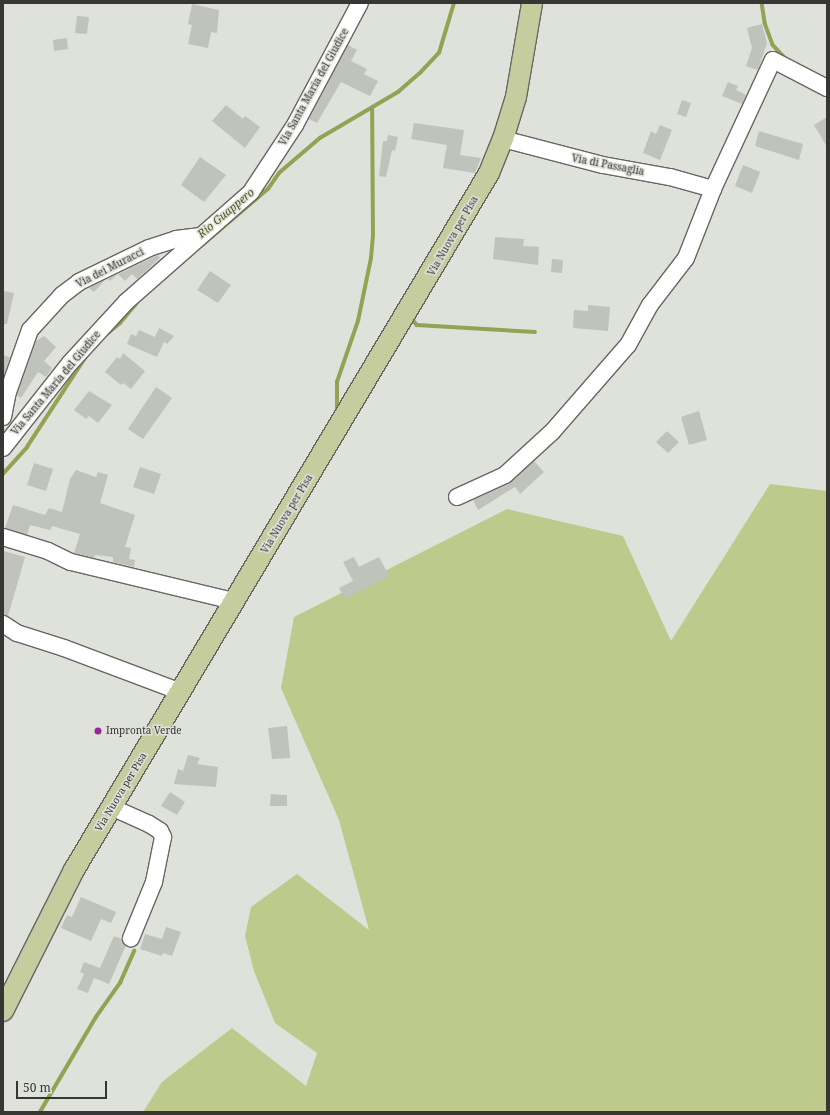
<!DOCTYPE html>
<style>
body{margin:0}
#map{position:relative;width:830px;height:1115px;overflow:hidden;background:#dfe1db;font-family:"Noto Serif",serif}
div>[style]{position:absolute}
.green>*{inset:0;background:#beca8b}
.stream>*{height:3.5px;margin:-1.75px;padding:0 1.75px;transform-origin:1.75px;border-radius:1.75px;background:#94a253}
.building>*{inset:0;background:#c0c2bc}
.roads{filter:drop-shadow(1px 0 #666762) drop-shadow(-1px 0 #666762) drop-shadow(0 1px #666762) drop-shadow(0 -1px #666762)}
.minor>*{height:16px;margin:-8px;padding:0 8px;transform-origin:8px;border-radius:8px;background:#fff}
.major>*{height:20px;margin:-10px;padding:0 10px;transform-origin:10px;border-radius:10px;background:#c5cd9f}
.dots>*{width:11px;height:11px;translate:-50% -50%;box-sizing:border-box;border:2px solid #dfe1db;border-radius:50%}
span{translate:-50% -50%;white-space:nowrap;text-align:center;line-height:1.15;-webkit-text-stroke:3px #dfe1db;paint-order:stroke}
.street-label{font-size:10px;color:#363735}
.poi-label{font-size:10px;color:#363735}
.left{translate:0 -50%;text-align:left}
.water-label{font-size:11px;color:#4e571e;font-style:italic}
.frame{position:absolute;inset:0;border:4px solid #363735;pointer-events:none}
.scale{position:absolute;left:16px;top:1081px;width:91px;height:18px;box-sizing:border-box;border:2px solid #363735;border-top:0;padding-left:5px;font-size:12px;line-height:14px;white-space:nowrap;color:#363735;-webkit-text-stroke:3px #dfe1db;paint-order:stroke}
</style>
<div id="map">
<div class="green">
<div style="clip-path:polygon(770px 484px,827px 491px,827px 1112px,143px 1112px,162px 1082px,232px 1028px,306px 1086px,317px 1053px,275px 1023px,254px 971px,245px 936px,251px 907px,297px 874px,369px 930px,339px 820px,281px 688px,294px 617px,507px 509px,623px 536px,671px 641px)"></div>
</div>
<div class="stream">
<div style="left:762px;top:3px;width:20px;rotate:81deg"></div>
<div style="left:765px;top:23px;width:23px;rotate:70deg"></div>
<div style="left:773px;top:45px;width:18px;rotate:47deg"></div>
<div style="left:201px;top:246px;width:88px;rotate:-40.4deg"></div>
<div style="left:268px;top:189px;width:19px;rotate:-55deg"></div>
<div style="left:279px;top:173px;width:54px;rotate:-40.5deg"></div>
<div style="left:320px;top:138px;width:91px;rotate:-30.5deg"></div>
<div style="left:398px;top:92px;width:30px;rotate:-41deg"></div>
<div style="left:421px;top:72px;width:26px;rotate:-47deg"></div>
<div style="left:439px;top:53px;width:52px;rotate:-73.3deg"></div>
<div style="left:414px;top:321px;width:5px;rotate:53deg"></div>
<div style="left:417px;top:325px;width:118px;rotate:3.4deg"></div>
<div style="left:107px;top:334px;width:17px;rotate:-40deg"></div>
<div style="left:120px;top:323px;width:26px;rotate:-50deg"></div>
<div style="left:337px;top:410px;width:28px;rotate:-90deg"></div>
<div style="left:337px;top:382px;width:65px;rotate:-71deg"></div>
<div style="left:358px;top:321px;width:64px;rotate:-78.3deg"></div>
<div style="left:371px;top:258px;width:22px;rotate:-85deg"></div>
<div style="left:373px;top:236px;width:128px;rotate:-90.4deg"></div>
<div style="left:3px;top:474px;width:36px;rotate:-48deg"></div>
<div style="left:27px;top:447px;width:110px;rotate:-56.9deg"></div>
<div style="left:40px;top:1112px;width:110px;rotate:-59.5deg"></div>
<div style="left:96px;top:1017px;width:42px;rotate:-54.8deg"></div>
<div style="left:120px;top:983px;width:35px;rotate:-66deg"></div>
</div>
<div class="building">
<div style="clip-path:polygon(192px 4px,219px 10px,217px 33px,211px 32px,208px 48px,188px 44px,192px 25px,188px 24px)"></div>
<div style="clip-path:polygon(77px 16px,89px 17px,87px 34px,75px 33px)"></div>
<div style="clip-path:polygon(762px 24px,767px 43px,758px 70px,746px 66px,752px 48px,747px 28px)"></div>
<div style="clip-path:polygon(67px 38px,68px 49px,54px 51px,53px 40px)"></div>
<div style="clip-path:polygon(348px 45px,357px 50px,351px 61px,367px 69px,364px 74px,378px 81px,370px 96px,341px 82px,317px 123px,309px 119px)"></div>
<div style="clip-path:polygon(728px 82px,738px 86px,736px 90px,746px 95px,742px 104px,722px 96px)"></div>
<div style="clip-path:polygon(682px 100px,691px 103px,686px 117px,677px 114px)"></div>
<div style="clip-path:polygon(226px 105px,243px 119px,245px 116px,260px 127px,245px 148px,212px 121px)"></div>
<div style="clip-path:polygon(827px 117px,827px 147px,814px 125px)"></div>
<div style="clip-path:polygon(414px 123px,464px 130px,460px 155px,481px 158px,475px 173px,443px 168px,447px 145px,411px 139px)"></div>
<div style="clip-path:polygon(660px 125px,672px 130px,660px 160px,643px 153px,651px 131px,656px 134px)"></div>
<div style="clip-path:polygon(759px 131px,803px 144px,799px 160px,755px 146px)"></div>
<div style="clip-path:polygon(388px 135px,398px 137px,395px 151px,392px 150px,386px 177px,379px 176px,383px 141px,387px 141px)"></div>
<div style="clip-path:polygon(200px 157px,226px 175px,204px 202px,181px 185px)"></div>
<div style="clip-path:polygon(743px 165px,760px 172px,752px 193px,735px 186px)"></div>
<div style="clip-path:polygon(495px 237px,524px 239px,523px 246px,539px 247px,538px 265px,493px 259px)"></div>
<div style="clip-path:polygon(158px 255px,160px 258px,137px 279px,132px 274px,125px 281px,118px 274px,110px 281px,108px 279px)"></div>
<div style="clip-path:polygon(552px 259px,563px 260px,562px 273px,551px 272px)"></div>
<div style="clip-path:polygon(210px 271px,231px 285px,218px 303px,197px 290px)"></div>
<div style="clip-path:polygon(105px 280px,94px 292px,89px 288px)"></div>
<div style="clip-path:polygon(3px 291px,14px 293px,7px 324px,3px 324px)"></div>
<div style="clip-path:polygon(588px 305px,610px 307px,608px 331px,573px 328px,574px 310px,588px 311px)"></div>
<div style="clip-path:polygon(159px 328px,174px 336px,167px 344px,164px 342px,157px 357px,127px 344px,131px 334px,136px 336px,139px 330px,155px 337px)"></div>
<div style="clip-path:polygon(44px 336px,56px 347px,44px 361px,52px 368px,46px 377px,38px 372px,21px 398px,17px 395px,36px 341px)"></div>
<div style="clip-path:polygon(123px 353px,145px 371px,131px 389px,123px 383px,121px 385px,105px 372px,117px 357px,120px 359px)"></div>
<div style="clip-path:polygon(3px 355px,10px 357px,3px 378px)"></div>
<div style="clip-path:polygon(156px 387px,172px 398px,143px 439px,128px 429px)"></div>
<div style="clip-path:polygon(89px 391px,112px 405px,98px 423px,89px 416px,86px 419px,74px 410px)"></div>
<div style="clip-path:polygon(699px 411px,707px 440px,689px 445px,681px 417px)"></div>
<div style="clip-path:polygon(667px 431px,679px 442px,668px 453px,656px 442px)"></div>
<div style="clip-path:polygon(534px 461px,544px 472px,520px 494px,515px 487px,478px 510px,473px 500px,509px 484px)"></div>
<div style="clip-path:polygon(34px 463px,53px 469px,46px 491px,27px 485px)"></div>
<div style="clip-path:polygon(140px 467px,161px 474px,154px 494px,133px 487px)"></div>
<div style="clip-path:polygon(76px 470px,96px 477px,98px 472px,108px 475px,100px 503px,135px 515px,125px 547px,131px 548px,129px 559px,135px 560px,134px 567px,113px 562px,113px 557px,95px 555px,94px 558px,74px 553px,80px 534px,52px 526px,50px 530px,30px 525px,27px 535px,5px 528px,13px 505px,45px 515px,49px 508px,62px 512px,70px 479px)"></div>
<div style="clip-path:polygon(3px 551px,25px 557px,8px 616px,3px 615px)"></div>
<div style="clip-path:polygon(354px 557px,359px 567px,379px 557px,389px 576px,345px 599px,339px 588px,353px 581px,343px 562px)"></div>
<div style="clip-path:polygon(287px 726px,290px 758px,272px 759px,268px 728px)"></div>
<div style="clip-path:polygon(188px 755px,200px 758px,197px 764px,218px 767px,216px 787px,174px 784px,178px 769px,183px 771px)"></div>
<div style="clip-path:polygon(170px 792px,185px 802px,177px 815px,161px 806px)"></div>
<div style="clip-path:polygon(271px 794px,287px 795px,287px 806px,270px 806px)"></div>
<div style="clip-path:polygon(81px 897px,116px 912px,111px 923px,101px 919px,91px 941px,61px 928px,67px 915px,72px 917px)"></div>
<div style="clip-path:polygon(166px 927px,181px 932px,172px 956px,163px 953px,162px 956px,140px 949px,145px 934px,162px 939px)"></div>
<div style="clip-path:polygon(114px 936px,122px 939px,126px 945px,109px 984px,94px 978px,88px 993px,77px 989px,84px 974px,80px 972px,84px 962px,100px 968px)"></div>
</div>
<div class="roads">
<div class="minor">
<div style="left:503px;top:139px;width:103px;rotate:14.6deg"></div>
<div style="left:603px;top:165px;width:68px;rotate:10.2deg"></div>
<div style="left:670px;top:177px;width:45px;rotate:15.6deg"></div>
<div style="left:3px;top:417px;width:25px;rotate:-79deg"></div>
<div style="left:8px;top:392px;width:66px;rotate:-70.5deg"></div>
<div style="left:30px;top:330px;width:47px;rotate:-47.6deg"></div>
<div style="left:62px;top:295px;width:21px;rotate:-37deg"></div>
<div style="left:79px;top:282px;width:78px;rotate:-25.9deg"></div>
<div style="left:149px;top:248px;width:28px;rotate:-18deg"></div>
<div style="left:176px;top:239px;width:25px;rotate:-7deg"></div>
<div style="left:3px;top:448px;width:108px;rotate:-51.8deg"></div>
<div style="left:70px;top:363px;width:83px;rotate:-47.4deg"></div>
<div style="left:126px;top:302px;width:167px;rotate:-41.3deg"></div>
<div style="left:251px;top:192px;width:80px;rotate:-56.7deg"></div>
<div style="left:295px;top:125px;width:138px;rotate:-62deg"></div>
<div style="left:457px;top:497px;width:53px;rotate:-24.6deg"></div>
<div style="left:505px;top:475px;width:64px;rotate:-42.5deg"></div>
<div style="left:552px;top:432px;width:116px;rotate:-48.9deg"></div>
<div style="left:628px;top:345px;width:46px;rotate:-61.2deg"></div>
<div style="left:650px;top:305px;width:59px;rotate:-52.5deg"></div>
<div style="left:686px;top:258px;width:74px;rotate:-68.6deg"></div>
<div style="left:713px;top:189px;width:142px;rotate:-65.1deg"></div>
<div style="left:773px;top:60px;width:61px;rotate:27.4deg"></div>
<div style="left:3px;top:537px;width:47px;rotate:17.3deg"></div>
<div style="left:48px;top:551px;width:25px;rotate:26deg"></div>
<div style="left:71px;top:562px;width:168px;rotate:13.5deg"></div>
<div style="left:3px;top:624px;width:17px;rotate:33deg"></div>
<div style="left:17px;top:633px;width:49px;rotate:17.7deg"></div>
<div style="left:64px;top:648px;width:125px;rotate:20.6deg"></div>
<div style="left:111px;top:807px;width:42px;rotate:24.1deg"></div>
<div style="left:149px;top:824px;width:13px;rotate:32deg"></div>
<div style="left:160px;top:831px;width:7px;rotate:63deg"></div>
<div style="left:163px;top:837px;width:46px;rotate:101.3deg"></div>
<div style="left:154px;top:882px;width:61px;rotate:112.3deg"></div>
</div>
<div class="major">
<div style="left:3px;top:1011px;width:158px;rotate:-63.3deg"></div>
<div style="left:74px;top:870px;width:811px;rotate:-59.23deg"></div>
<div style="left:489px;top:173px;width:37px;rotate:-68deg"></div>
<div style="left:503px;top:139px;width:44px;rotate:-72.8deg"></div>
<div style="left:516px;top:97px;width:95px;rotate:-80.3deg"></div>
</div>
</div>
<div class="dots">
<div style="left:98px;top:731px;background:#902b91"></div>
</div>
<div class="street-label">
<span style="left:314px;top:87px;rotate:-61deg">Via Santa Maria del Giudice</span>
<span style="left:608px;top:165px;rotate:11deg">Via di Passaglia</span>
<span style="left:453px;top:236px;rotate:-60deg">Via Nuova per Pisa</span>
<span style="left:110px;top:268px;rotate:-27deg">Via dei Muracci</span>
<span style="left:56px;top:383px;rotate:-50deg">Via Santa Maria del Giudice</span>
<span style="left:287px;top:514px;rotate:-59deg">Via Nuova per Pisa</span>
<span style="left:121px;top:792px;rotate:-59deg">Via Nuova per Pisa</span>
</div>
<div class="poi-label">
<span class="left" style="left:106px;top:731px">Impronta Verde</span>
</div>
<div class="water-label">
<span style="left:226px;top:213px;rotate:-40deg">Rio Guappero</span>
</div>
<div class="frame"></div>
<div class="scale">50 m</div>
</div>
